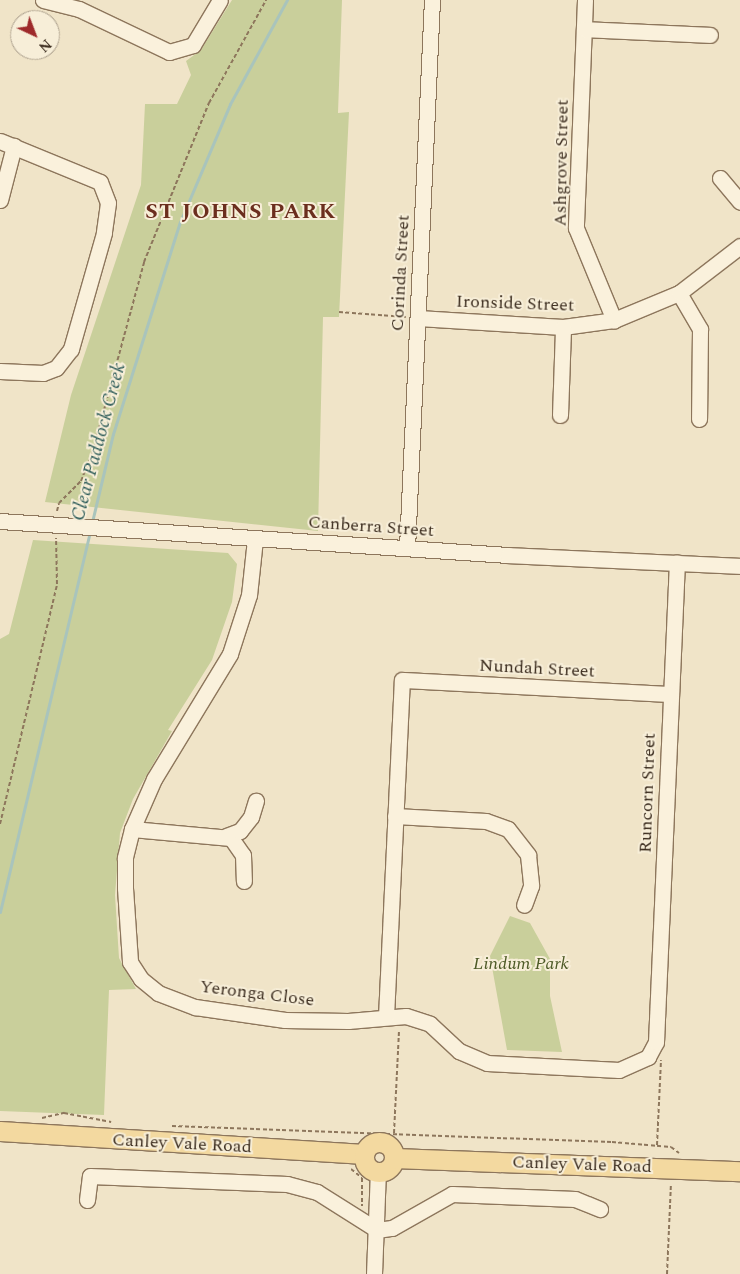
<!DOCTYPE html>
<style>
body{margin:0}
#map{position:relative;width:740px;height:1274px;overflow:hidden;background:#f0e4c8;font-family:Spectral,serif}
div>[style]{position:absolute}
.green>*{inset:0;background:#c9cf9b}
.stream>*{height:3px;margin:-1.5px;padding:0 1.5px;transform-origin:1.5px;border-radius:1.5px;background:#a9c4bc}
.path>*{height:2px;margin-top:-1px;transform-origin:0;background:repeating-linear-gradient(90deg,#8d765c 0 4px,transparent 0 6.5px)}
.roads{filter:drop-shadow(1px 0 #8d765c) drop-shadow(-1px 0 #8d765c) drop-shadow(0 1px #8d765c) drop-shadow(0 -1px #8d765c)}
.minor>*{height:15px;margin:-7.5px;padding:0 7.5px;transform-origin:7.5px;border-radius:7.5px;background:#faf1dc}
.major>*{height:19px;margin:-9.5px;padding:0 9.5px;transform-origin:9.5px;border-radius:9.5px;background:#f3d9a0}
.major>.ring{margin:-9.5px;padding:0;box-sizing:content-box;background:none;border:19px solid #f3d9a0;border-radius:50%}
span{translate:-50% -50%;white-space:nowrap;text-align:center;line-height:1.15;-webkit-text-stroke:4px #f7eed8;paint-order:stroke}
.street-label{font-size:18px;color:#3d2e20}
.park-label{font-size:18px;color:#4d5a26;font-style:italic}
.water-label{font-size:19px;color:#2f5d5a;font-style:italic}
.district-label{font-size:22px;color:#6b2e1e;font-weight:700;letter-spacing:1px}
.north{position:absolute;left:10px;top:10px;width:50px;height:50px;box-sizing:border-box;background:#f7eed8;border:1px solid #ada18e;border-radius:50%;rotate:137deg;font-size:14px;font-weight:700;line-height:20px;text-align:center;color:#3d2e20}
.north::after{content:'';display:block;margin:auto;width:18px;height:22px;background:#9e2a2b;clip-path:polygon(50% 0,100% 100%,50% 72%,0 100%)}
</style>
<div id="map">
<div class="green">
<div style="clip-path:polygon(232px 0,342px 0,338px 113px,349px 112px,339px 317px,323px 317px,318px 531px,45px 502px,71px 395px,141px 185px,145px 104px,177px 104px,191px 75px,186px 61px,201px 50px)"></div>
<div style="clip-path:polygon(33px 540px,228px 553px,237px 564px,232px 602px,212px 660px,168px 730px,172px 731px,133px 799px,120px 833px,115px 895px,119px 958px,136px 989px,109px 990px,104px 1115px,0 1111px,0 639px,9px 634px)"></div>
<div style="clip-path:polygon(510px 916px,530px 923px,550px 959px,550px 996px,562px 1052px,507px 1050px,490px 956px)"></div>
</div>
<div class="stream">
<div style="left:92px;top:522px;width:90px;rotate:-76.6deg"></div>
<div style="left:113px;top:434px;width:222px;rotate:-72.5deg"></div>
<div style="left:180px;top:222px;width:128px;rotate:-67deg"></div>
<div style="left:230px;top:104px;width:119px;rotate:-61.3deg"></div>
<div style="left:0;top:912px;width:392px;rotate:-76.7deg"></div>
</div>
<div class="path">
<div style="left:339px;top:312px;width:67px;rotate:4.3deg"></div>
<div style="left:57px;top:511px;width:8px;rotate:-76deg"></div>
<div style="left:59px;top:503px;width:31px;rotate:-45deg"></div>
<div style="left:81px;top:481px;width:29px;rotate:-68deg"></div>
<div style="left:92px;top:454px;width:199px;rotate:-74.8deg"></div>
<div style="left:144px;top:262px;width:172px;rotate:-67.8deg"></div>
<div style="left:209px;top:103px;width:118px;rotate:-61deg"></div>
<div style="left:0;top:824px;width:247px;rotate:-76.6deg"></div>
<div style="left:57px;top:584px;width:46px;rotate:-91.2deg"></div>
<div style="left:42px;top:1118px;width:23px;rotate:-13deg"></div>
<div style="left:64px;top:1113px;width:48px;rotate:10.8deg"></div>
<div style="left:172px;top:1126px;width:440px;rotate:2.1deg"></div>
<div style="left:612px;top:1142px;width:59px;rotate:4.8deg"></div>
<div style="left:671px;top:1147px;width:10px;rotate:37deg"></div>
<div style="left:394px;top:1133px;width:104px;rotate:-87.2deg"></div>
<div style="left:657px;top:1145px;width:85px;rotate:-87.3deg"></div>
<div style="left:351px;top:1169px;width:14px;rotate:39deg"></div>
<div style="left:362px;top:1178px;width:28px;rotate:90deg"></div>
<div style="left:667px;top:1274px;width:90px;rotate:-87.5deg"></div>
</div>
<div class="roads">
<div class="minor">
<div style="left:43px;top:0;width:37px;rotate:14deg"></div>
<div style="left:79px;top:9px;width:100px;rotate:25.5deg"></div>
<div style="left:169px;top:52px;width:25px;rotate:-16deg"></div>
<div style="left:193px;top:45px;width:52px;rotate:-59deg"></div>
<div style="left:585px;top:0;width:228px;rotate:92.3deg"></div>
<div style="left:576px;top:228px;width:100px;rotate:67.6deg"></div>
<div style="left:584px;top:29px;width:126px;rotate:2.7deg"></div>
<div style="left:0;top:141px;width:108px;rotate:22.3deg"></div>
<div style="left:100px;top:182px;width:22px;rotate:69deg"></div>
<div style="left:108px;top:203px;width:30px;rotate:98deg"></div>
<div style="left:104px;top:233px;width:121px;rotate:105.9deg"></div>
<div style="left:71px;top:349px;width:24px;rotate:128deg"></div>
<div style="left:56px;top:368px;width:14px;rotate:159deg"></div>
<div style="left:43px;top:373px;width:43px;rotate:-177.3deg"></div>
<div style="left:720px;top:178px;width:31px;rotate:50deg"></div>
<div style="left:0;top:200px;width:56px;rotate:-75.5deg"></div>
<div style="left:679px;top:293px;width:42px;rotate:59.7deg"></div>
<div style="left:700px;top:329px;width:90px;rotate:90.6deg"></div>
<div style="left:418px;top:318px;width:145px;rotate:3.6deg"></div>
<div style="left:563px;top:327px;width:51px;rotate:-7.8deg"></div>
<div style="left:614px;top:320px;width:70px;rotate:-22.6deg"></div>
<div style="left:679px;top:293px;width:77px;rotate:-37.6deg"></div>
<div style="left:560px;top:415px;width:88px;rotate:-88deg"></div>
<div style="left:0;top:521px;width:509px;rotate:3.83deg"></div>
<div style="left:508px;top:555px;width:232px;rotate:2.7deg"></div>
<div style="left:255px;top:539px;width:56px;rotate:96.1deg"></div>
<div style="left:249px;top:595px;width:62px;rotate:107.9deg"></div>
<div style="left:230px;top:654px;width:146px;rotate:121.3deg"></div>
<div style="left:154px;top:779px;width:55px;rotate:113.7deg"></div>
<div style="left:132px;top:829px;width:30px;rotate:104deg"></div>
<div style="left:125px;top:858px;width:30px;rotate:90deg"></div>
<div style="left:125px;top:888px;width:74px;rotate:86.1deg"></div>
<div style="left:130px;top:962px;width:20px;rotate:57deg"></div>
<div style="left:141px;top:979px;width:22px;rotate:39deg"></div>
<div style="left:158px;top:993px;width:40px;rotate:21deg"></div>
<div style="left:195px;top:1007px;width:91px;rotate:8.2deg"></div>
<div style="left:285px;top:1020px;width:63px;rotate:0.9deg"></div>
<div style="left:348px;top:1021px;width:58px;rotate:-4.9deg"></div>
<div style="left:406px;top:1016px;width:25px;rotate:18deg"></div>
<div style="left:430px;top:1024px;width:40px;rotate:43deg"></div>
<div style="left:459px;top:1051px;width:30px;rotate:23deg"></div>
<div style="left:487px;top:1063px;width:132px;rotate:3deg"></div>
<div style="left:619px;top:1070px;width:32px;rotate:-24deg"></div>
<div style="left:648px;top:1057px;width:17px;rotate:-62deg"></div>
<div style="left:656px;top:1042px;width:480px;rotate:-87.5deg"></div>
<div style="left:407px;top:548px;width:549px;rotate:-87.39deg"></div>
<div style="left:395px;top:816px;width:91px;rotate:3.1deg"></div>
<div style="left:486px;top:821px;width:23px;rotate:20deg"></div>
<div style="left:508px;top:829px;width:33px;rotate:52deg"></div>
<div style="left:528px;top:855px;width:31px;rotate:84deg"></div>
<div style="left:531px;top:886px;width:20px;rotate:110deg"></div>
<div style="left:132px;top:829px;width:99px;rotate:5.2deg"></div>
<div style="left:231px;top:838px;width:21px;rotate:55deg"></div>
<div style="left:243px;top:855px;width:26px;rotate:88deg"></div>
<div style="left:226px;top:836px;width:15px;rotate:-20deg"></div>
<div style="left:240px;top:831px;width:18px;rotate:-52deg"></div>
<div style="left:251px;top:817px;width:17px;rotate:-73deg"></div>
<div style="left:386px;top:1017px;width:337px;rotate:-87.3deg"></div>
<div style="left:402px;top:680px;width:269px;rotate:3deg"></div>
<div style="left:87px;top:1200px;width:24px;rotate:-83deg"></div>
<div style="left:90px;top:1176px;width:197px;rotate:2.3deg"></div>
<div style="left:287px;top:1184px;width:31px;rotate:15deg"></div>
<div style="left:317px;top:1192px;width:71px;rotate:32.3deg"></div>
<div style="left:377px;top:1230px;width:15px;rotate:-8deg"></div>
<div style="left:392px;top:1228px;width:69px;rotate:-29.5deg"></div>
<div style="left:452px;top:1194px;width:123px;rotate:2.3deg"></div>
<div style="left:575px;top:1199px;width:27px;rotate:22deg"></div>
<div style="left:374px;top:1274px;width:102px;rotate:-87.8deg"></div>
</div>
<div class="major">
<div style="left:0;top:1131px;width:365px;rotate:3.6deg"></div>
<div class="ring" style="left:364px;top:1142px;width:11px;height:11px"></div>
<div style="left:394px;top:1158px;width:346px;rotate:2.2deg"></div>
</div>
</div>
<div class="street-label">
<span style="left:562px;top:163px;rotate:-89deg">Ashgrove Street</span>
<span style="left:401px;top:273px;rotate:-87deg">Corinda Street</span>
<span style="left:515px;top:304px;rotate:2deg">Ironside Street</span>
<span style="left:371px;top:527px;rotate:4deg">Canberra Street</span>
<span style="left:537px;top:669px;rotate:3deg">Nundah Street</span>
<span style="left:648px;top:793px;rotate:-88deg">Runcorn Street</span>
<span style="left:257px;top:994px;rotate:7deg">Yeronga Close</span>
<span style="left:182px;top:1144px;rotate:3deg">Canley Vale Road</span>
<span style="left:582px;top:1165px;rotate:2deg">Canley Vale Road</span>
</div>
<div class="park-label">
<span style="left:521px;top:964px">Lindum Park</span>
</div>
<div class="water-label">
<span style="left:99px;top:442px;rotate:-75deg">Clear Paddock Creek</span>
</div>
<div class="district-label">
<span style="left:241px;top:212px">ST JOHNS PARK</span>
</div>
<div class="north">N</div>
</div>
